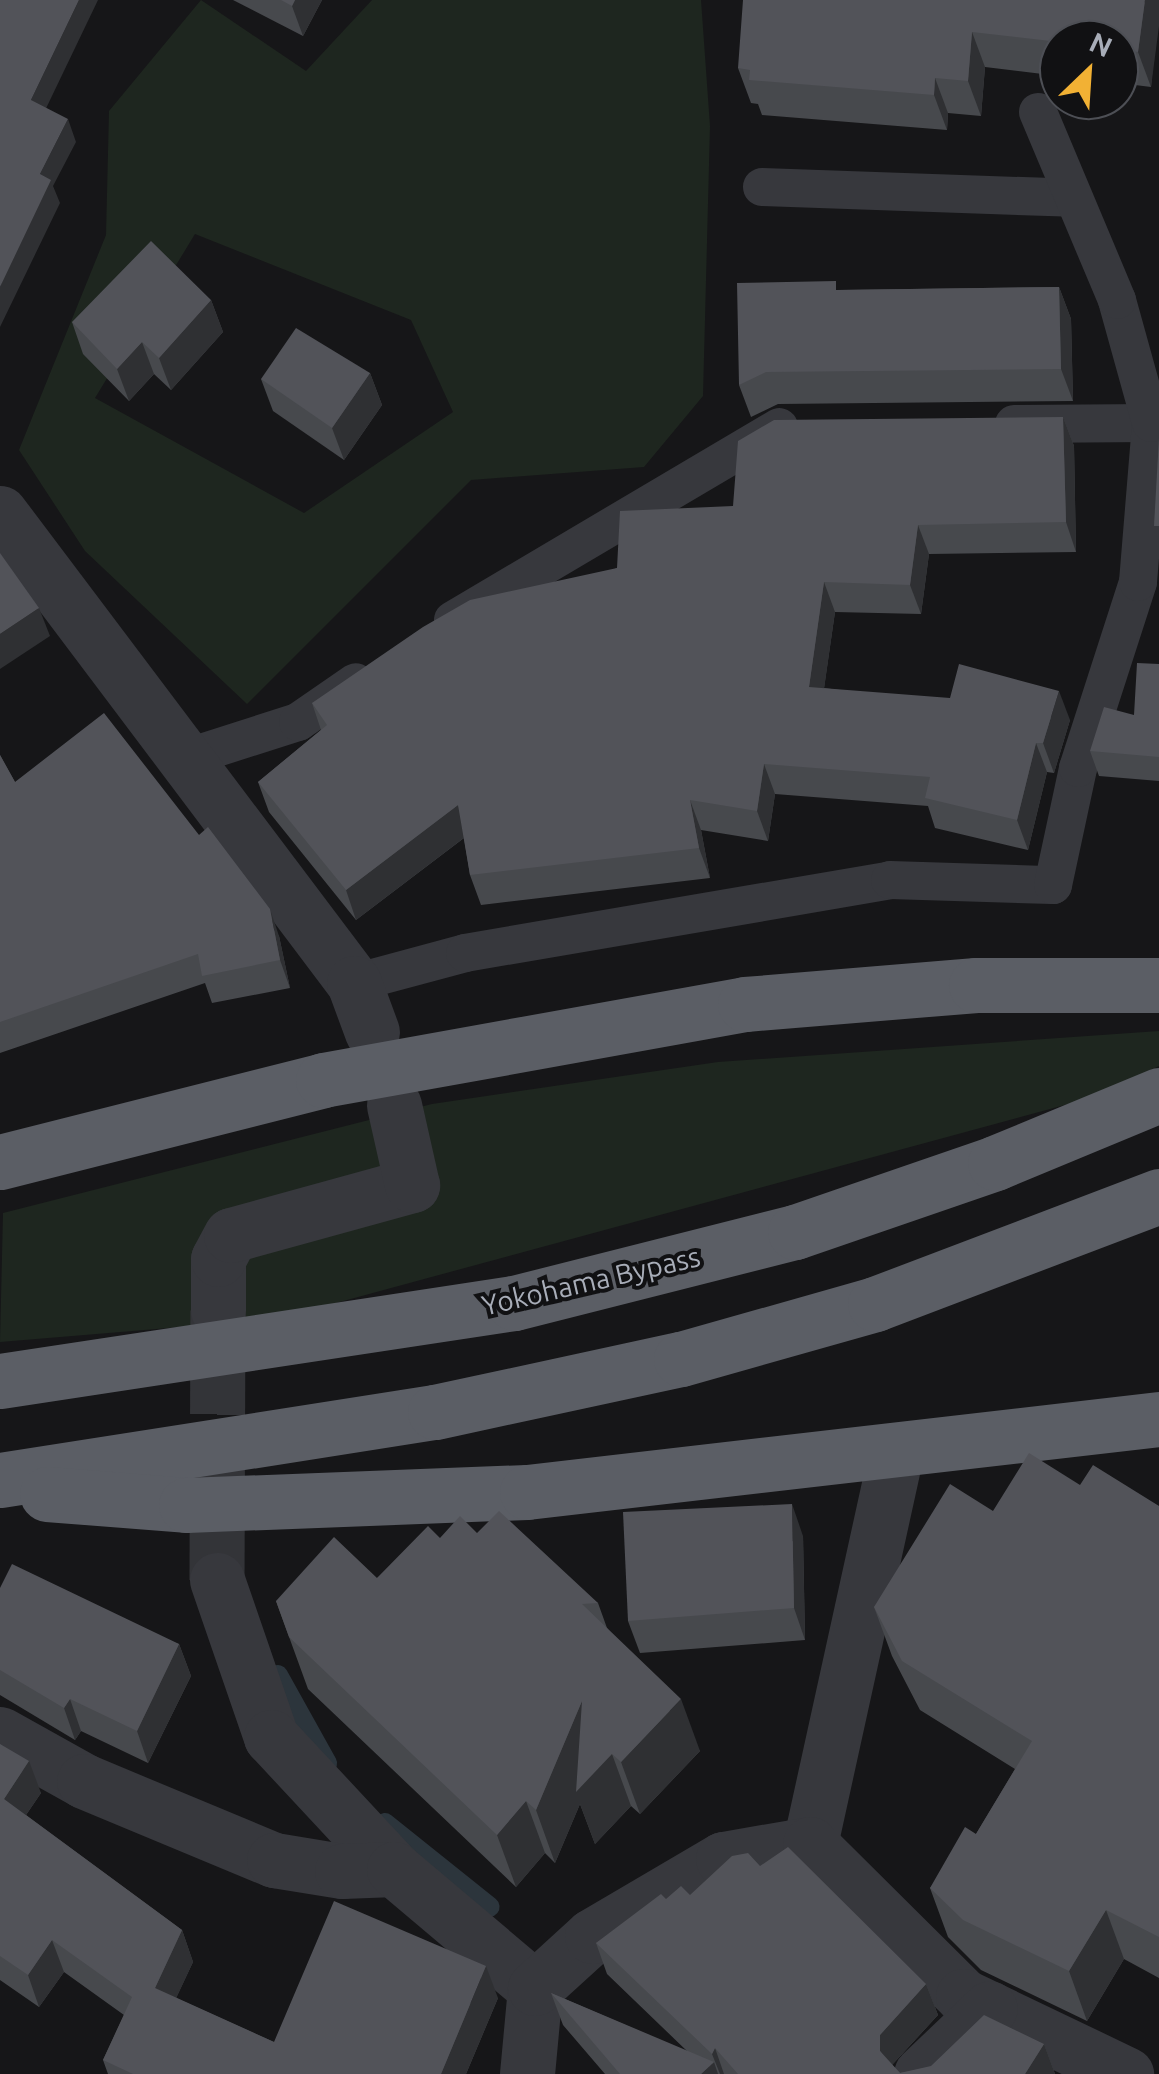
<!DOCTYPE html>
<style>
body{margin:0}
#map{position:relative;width:1159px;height:2074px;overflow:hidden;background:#161618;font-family:Ubuntu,sans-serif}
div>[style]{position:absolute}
.green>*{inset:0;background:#1e261f}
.stream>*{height:20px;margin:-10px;padding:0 10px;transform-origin:10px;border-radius:10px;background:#2c353c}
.minor-tunnel>*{height:55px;margin-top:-27.5px;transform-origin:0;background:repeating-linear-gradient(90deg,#333438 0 55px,transparent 0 83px)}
.service>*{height:38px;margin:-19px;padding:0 19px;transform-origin:19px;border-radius:19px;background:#37383d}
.minor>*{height:55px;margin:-27.5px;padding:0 27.5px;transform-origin:27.5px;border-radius:27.5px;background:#37383d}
.trunk>*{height:55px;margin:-27.5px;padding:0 27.5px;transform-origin:27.5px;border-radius:27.5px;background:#5b5e65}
.wall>*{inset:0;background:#47494d}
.shaded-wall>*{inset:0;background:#2f3033}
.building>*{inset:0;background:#525359}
span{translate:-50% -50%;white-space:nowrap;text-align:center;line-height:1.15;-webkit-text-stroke:8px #111113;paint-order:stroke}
.street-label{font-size:28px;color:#a8adb8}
.north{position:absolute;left:1039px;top:20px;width:100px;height:100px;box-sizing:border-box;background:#111113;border:2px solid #4d4f55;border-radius:50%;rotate:25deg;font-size:28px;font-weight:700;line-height:40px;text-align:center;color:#a8adb8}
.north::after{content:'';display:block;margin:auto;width:35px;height:45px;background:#f2b134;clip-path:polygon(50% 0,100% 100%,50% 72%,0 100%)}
</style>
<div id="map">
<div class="green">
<div style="clip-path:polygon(evenodd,201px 0,306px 71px,372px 0,701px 0,710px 126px,703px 396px,644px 467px,471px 480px,247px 704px,85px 551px,19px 450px,106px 235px,109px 111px,201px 0,195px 234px,411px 320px,453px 412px,304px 513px,95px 398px,195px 234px)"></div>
<div style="clip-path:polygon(1159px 1031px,1159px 1066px,1094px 1097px,277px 1319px,0 1342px,3px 1213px,432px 1104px,718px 1062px)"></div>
</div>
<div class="stream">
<div style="left:278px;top:1675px;width:101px;rotate:60.9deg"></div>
<div style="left:385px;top:1823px;width:134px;rotate:38.7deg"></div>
</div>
<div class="minor-tunnel">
<div style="left:217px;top:1580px;width:270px;rotate:-89.8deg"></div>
</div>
<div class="service">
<div style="left:762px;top:187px;width:311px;rotate:2deg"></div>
<div style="left:1014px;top:424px;width:137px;rotate:-0.4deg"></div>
<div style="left:453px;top:620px;width:379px;rotate:-30.6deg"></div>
<div style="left:182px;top:759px;width:122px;rotate:-17.7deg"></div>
<div style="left:298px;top:722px;width:70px;rotate:-34.6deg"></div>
<div style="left:354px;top:983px;width:115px;rotate:-15.1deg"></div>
<div style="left:465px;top:953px;width:431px;rotate:-9.7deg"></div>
<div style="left:890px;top:880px;width:163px;rotate:1.8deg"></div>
<div style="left:1053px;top:885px;width:120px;rotate:-77.9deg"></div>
<div style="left:1078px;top:768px;width:195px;rotate:-72.1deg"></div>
<div style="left:1138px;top:582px;width:160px;rotate:-85.3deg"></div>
<div style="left:1151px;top:423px;width:128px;rotate:-105.5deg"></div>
<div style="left:1117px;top:300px;width:204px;rotate:-112.8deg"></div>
</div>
<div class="minor">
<div style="left:0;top:513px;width:588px;rotate:53.01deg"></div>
<div style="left:354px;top:983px;width:52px;rotate:69.8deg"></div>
<div style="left:218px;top:1310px;width:51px;rotate:-90deg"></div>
<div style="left:218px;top:1259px;width:27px;rotate:-62deg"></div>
<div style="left:231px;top:1235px;width:188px;rotate:-15.4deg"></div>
<div style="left:412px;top:1185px;width:82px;rotate:-102.7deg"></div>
<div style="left:217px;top:1580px;width:166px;rotate:71deg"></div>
<div style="left:271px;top:1737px;width:180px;rotate:47deg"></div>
<div style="left:0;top:1734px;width:96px;rotate:29.2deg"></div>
<div style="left:84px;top:1781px;width:206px;rotate:22.6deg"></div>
<div style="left:274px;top:1860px;width:69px;rotate:9.2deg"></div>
<div style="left:342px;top:1871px;width:52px;rotate:-2.2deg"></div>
<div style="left:394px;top:1869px;width:185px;rotate:40.2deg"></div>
<div style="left:810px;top:1844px;width:400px;rotate:-77.6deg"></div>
<div style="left:527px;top:2074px;width:86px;rotate:-84.7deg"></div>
<div style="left:535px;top:1988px;width:77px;rotate:-42.4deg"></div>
<div style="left:592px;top:1936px;width:152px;rotate:-30.4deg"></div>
<div style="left:723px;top:1859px;width:88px;rotate:-9.8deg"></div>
<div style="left:810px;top:1844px;width:216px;rotate:44.8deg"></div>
<div style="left:963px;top:1996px;width:181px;rotate:25.6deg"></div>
<div style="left:921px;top:2074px;width:95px;rotate:-43.7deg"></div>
</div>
<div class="trunk">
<div style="left:0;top:1162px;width:333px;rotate:-14.2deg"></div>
<div style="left:323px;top:1080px;width:429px;rotate:-10.2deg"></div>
<div style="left:745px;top:1004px;width:232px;rotate:-4.7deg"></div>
<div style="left:976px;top:985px;width:183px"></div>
<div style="left:0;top:1381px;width:520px;rotate:-8.63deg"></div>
<div style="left:514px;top:1303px;width:290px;rotate:-14.2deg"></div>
<div style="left:795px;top:1232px;width:212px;rotate:-19deg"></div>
<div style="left:995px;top:1163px;width:178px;rotate:-22.5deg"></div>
<div style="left:0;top:1480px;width:440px;rotate:-8.9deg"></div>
<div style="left:435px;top:1412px;width:252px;rotate:-12.2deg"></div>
<div style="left:681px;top:1359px;width:202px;rotate:-15.8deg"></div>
<div style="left:875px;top:1304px;width:304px;rotate:-20.8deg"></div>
<div style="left:47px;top:1494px;width:139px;rotate:4.5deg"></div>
<div style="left:186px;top:1505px;width:341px;rotate:-2.2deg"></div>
<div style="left:527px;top:1492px;width:636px;rotate:-6.59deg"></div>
</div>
<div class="wall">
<div style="clip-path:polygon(233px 0,322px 0,303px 36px)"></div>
<div style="clip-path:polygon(1159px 0,1151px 87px,1119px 83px,1119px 40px,1059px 40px,1059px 76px,985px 67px,981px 116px,948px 113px,947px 130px,762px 115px,758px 104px,751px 103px,738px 68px)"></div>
<div style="clip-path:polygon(1059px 287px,1071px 319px,1073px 401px,778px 404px,751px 417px,739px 385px,839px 290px)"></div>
<div style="clip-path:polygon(211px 300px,223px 332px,171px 390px,154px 374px,129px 401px,83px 354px,72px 322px)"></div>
<div style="clip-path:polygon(370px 373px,382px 405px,344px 460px,273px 411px,261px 379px)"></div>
<div style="clip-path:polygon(1063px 417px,1074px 446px,1076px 552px,929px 554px,921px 614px,835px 612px,824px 688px,1070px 720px,1054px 773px,1047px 772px,1028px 850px,935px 828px,928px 806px,775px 794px,768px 841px,701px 830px,710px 878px,481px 905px,470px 875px,464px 838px,356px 920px,269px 812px,258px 782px,321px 730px,312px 703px,617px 568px,733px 506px)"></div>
<div style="clip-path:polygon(1159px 664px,1159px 781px,1099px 776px,1090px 751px,1134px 715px)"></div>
<div style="clip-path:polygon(0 755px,15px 782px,199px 835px,279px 936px,290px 988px,212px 1003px,205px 983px,0 1053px)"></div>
<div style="clip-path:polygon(1080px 1485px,1159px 1506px,1159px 1978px,1124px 1959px,1087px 2021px,981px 1970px,948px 1937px,930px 1888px,976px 1834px,1015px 1769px,920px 1710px,892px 1656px,874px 1607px,993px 1511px)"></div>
<div style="clip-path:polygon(477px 1533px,598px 1603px,607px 1628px,700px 1751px,640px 1814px,631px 1806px,595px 1844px,580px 1804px,555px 1863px,545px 1853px,516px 1887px,308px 1689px,276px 1601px,377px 1578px,440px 1538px)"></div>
<div style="clip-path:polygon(803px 1536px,805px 1640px,640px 1653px,628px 1621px)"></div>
<div style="clip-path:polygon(0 1588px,179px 1644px,191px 1676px,148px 1763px,81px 1731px,75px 1740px,0 1695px)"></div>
<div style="clip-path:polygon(0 1744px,41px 1793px,26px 1815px,182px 1930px,193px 1962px,176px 1998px,274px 2042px,498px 1998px,466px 2074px,108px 2074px,103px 2060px,124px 2015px,64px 1972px,39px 2007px,0 1980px)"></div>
<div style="clip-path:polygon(760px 1866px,926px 1984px,938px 2015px,892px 2065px,900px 2073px,1044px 2044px,1055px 2074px,605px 2074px,563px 2025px,551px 1993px,688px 2052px,607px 1974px,596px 1943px,666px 1899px,690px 1895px)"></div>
</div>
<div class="shaded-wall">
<div style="clip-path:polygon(79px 0,98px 0,39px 123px,31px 100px)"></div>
<div style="clip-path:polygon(295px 0,322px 0,303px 36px,292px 6px)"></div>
<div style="clip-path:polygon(1145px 0,1159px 0,1159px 26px,1151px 87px,1138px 52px)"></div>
<div style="clip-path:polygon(972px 32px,985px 67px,981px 116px,968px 81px)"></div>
<div style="clip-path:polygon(935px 78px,948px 113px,947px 130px,934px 95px)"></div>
<div style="clip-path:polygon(68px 119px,76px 142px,53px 186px,60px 203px,0 327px,0 287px,40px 174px)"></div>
<div style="clip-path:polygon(1059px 287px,1071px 319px,1073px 401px,1061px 369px)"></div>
<div style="clip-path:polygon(211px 300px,223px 332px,171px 390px,159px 358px)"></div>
<div style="clip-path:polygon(142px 342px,154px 374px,129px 401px,117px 369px)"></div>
<div style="clip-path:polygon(370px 373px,382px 405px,344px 460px,332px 428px)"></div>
<div style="clip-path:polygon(1063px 417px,1074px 446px,1076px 552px,1066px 522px)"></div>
<div style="clip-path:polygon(918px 525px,929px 554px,921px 614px,910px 585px)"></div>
<div style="clip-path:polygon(824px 582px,835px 612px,820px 717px,809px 687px)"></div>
<div style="clip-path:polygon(39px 608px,50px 636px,0 669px,0 634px)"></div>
<div style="clip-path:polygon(1059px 691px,1070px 720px,1054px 773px,1043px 743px)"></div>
<div style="clip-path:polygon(1036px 743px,1047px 772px,1028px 850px,1017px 820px)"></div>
<div style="clip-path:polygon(764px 764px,775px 794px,768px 841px,757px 811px)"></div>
<div style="clip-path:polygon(690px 800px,701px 830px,710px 878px,699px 848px)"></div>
<div style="clip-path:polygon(458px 805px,469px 834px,356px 920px,346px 890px)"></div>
<div style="clip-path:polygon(270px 909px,279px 936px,290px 988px,280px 960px)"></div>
<div style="clip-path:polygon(792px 1504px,803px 1536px,805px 1640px,794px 1608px)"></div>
<div style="clip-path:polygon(179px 1644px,191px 1676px,148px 1763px,137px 1731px)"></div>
<div style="clip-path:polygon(70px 1699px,81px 1731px,75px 1740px,64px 1708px)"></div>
<div style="clip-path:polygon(681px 1699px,700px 1751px,640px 1814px,621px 1762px)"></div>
<div style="clip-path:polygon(582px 1701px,612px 1754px,631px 1806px,595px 1844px,580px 1804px,555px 1863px,536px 1810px)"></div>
<div style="clip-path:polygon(29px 1761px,41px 1793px,15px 1831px,4px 1799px)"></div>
<div style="clip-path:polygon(526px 1801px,545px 1853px,516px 1887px,497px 1835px)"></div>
<div style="clip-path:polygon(1106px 1910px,1124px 1959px,1087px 2021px,1069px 1971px)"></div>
<div style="clip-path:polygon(182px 1930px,193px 1962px,166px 2020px,155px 1988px)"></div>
<div style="clip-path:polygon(52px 1940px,64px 1972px,39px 2007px,28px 1975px)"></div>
<div style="clip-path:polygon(486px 1966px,498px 1998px,466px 2074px,441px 2074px)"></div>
<div style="clip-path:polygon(926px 1984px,938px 2015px,891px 2066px,880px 2051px,880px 2035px)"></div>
<div style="clip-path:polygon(1044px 2044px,1055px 2074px,1025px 2074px)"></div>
<div style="clip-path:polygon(715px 2048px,724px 2074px,720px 2074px,712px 2054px)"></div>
<div style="clip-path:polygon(714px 2062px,718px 2074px,701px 2074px)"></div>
</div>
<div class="building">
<div style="clip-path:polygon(0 0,79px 0,31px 100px,68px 119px,40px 174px,51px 180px,0 287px)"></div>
<div style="clip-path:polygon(281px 0,295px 0,292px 6px)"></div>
<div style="clip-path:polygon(743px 0,1145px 0,1138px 52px,1119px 49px,1119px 40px,1059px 40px,1059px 42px,972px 32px,968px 81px,935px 78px,934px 95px,749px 80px,750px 70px,738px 68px)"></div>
<div style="clip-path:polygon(151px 241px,211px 300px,159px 358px,142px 342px,117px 369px,72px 322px)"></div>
<div style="clip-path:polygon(836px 281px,836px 290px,1059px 287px,1061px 369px,766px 372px,739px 385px,737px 283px)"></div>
<div style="clip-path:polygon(296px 328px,370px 373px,332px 428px,261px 379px)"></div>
<div style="clip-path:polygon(1063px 417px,1066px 522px,918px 525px,910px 585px,824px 582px,809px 687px,950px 698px,959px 664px,1059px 691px,1043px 743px,1036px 743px,1017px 820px,925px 798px,930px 777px,764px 764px,757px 811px,690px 800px,699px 848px,470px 875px,458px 805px,346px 890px,258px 782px,327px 725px,312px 703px,423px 627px,470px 600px,617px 568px,620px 511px,733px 506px,738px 441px,774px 420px)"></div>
<div style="clip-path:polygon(1159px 438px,1159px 526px,1154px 526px)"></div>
<div style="clip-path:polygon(0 553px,39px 608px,0 634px)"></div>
<div style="clip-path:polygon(1137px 663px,1159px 664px,1159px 757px,1090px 751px,1104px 707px,1134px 715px)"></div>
<div style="clip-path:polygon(104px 713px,199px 835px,208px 827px,270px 909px,280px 960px,202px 976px,198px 954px,0 1022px,0 755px,15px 782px)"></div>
<div style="clip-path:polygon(1029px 1453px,1080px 1485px,1093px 1465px,1159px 1506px,1159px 1937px,1106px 1910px,1069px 1971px,963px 1920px,930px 1888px,965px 1827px,976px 1834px,1032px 1741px,902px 1661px,874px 1607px,950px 1484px,993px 1511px)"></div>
<div style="clip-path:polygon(792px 1504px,794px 1608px,628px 1621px,623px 1512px)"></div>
<div style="clip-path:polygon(499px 1511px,598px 1603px,582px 1604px,681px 1699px,621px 1762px,612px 1754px,576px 1792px,582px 1701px,536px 1810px,526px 1801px,497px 1835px,289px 1637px,276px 1601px,334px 1537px,377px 1578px,428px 1526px,440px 1538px,460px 1516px,477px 1533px)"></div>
<div style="clip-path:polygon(12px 1564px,179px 1644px,137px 1731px,70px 1699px,64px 1708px,0 1670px,0 1588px)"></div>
<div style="clip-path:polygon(0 1744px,29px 1761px,4px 1799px,182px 1930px,155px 1988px,274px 2042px,334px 1901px,486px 1966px,441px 2074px,133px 2074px,103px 2060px,132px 1997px,52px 1940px,28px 1975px,0 1956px)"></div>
<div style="clip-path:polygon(788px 1847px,926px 1984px,880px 2035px,880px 2051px,900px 2073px,931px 2066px,984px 2015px,1044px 2044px,1025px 2074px,738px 2074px,715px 2048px,712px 2054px,596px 1943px,661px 1894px,666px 1899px,681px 1886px,690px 1895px,732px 1856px,748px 1853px,760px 1866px)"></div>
<div style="clip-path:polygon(551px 1993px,714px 2062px,701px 2074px,620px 2074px)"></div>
</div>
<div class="street-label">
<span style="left:591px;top:1281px;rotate:-13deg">Yokohama Bypass</span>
</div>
<div class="north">N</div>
</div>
